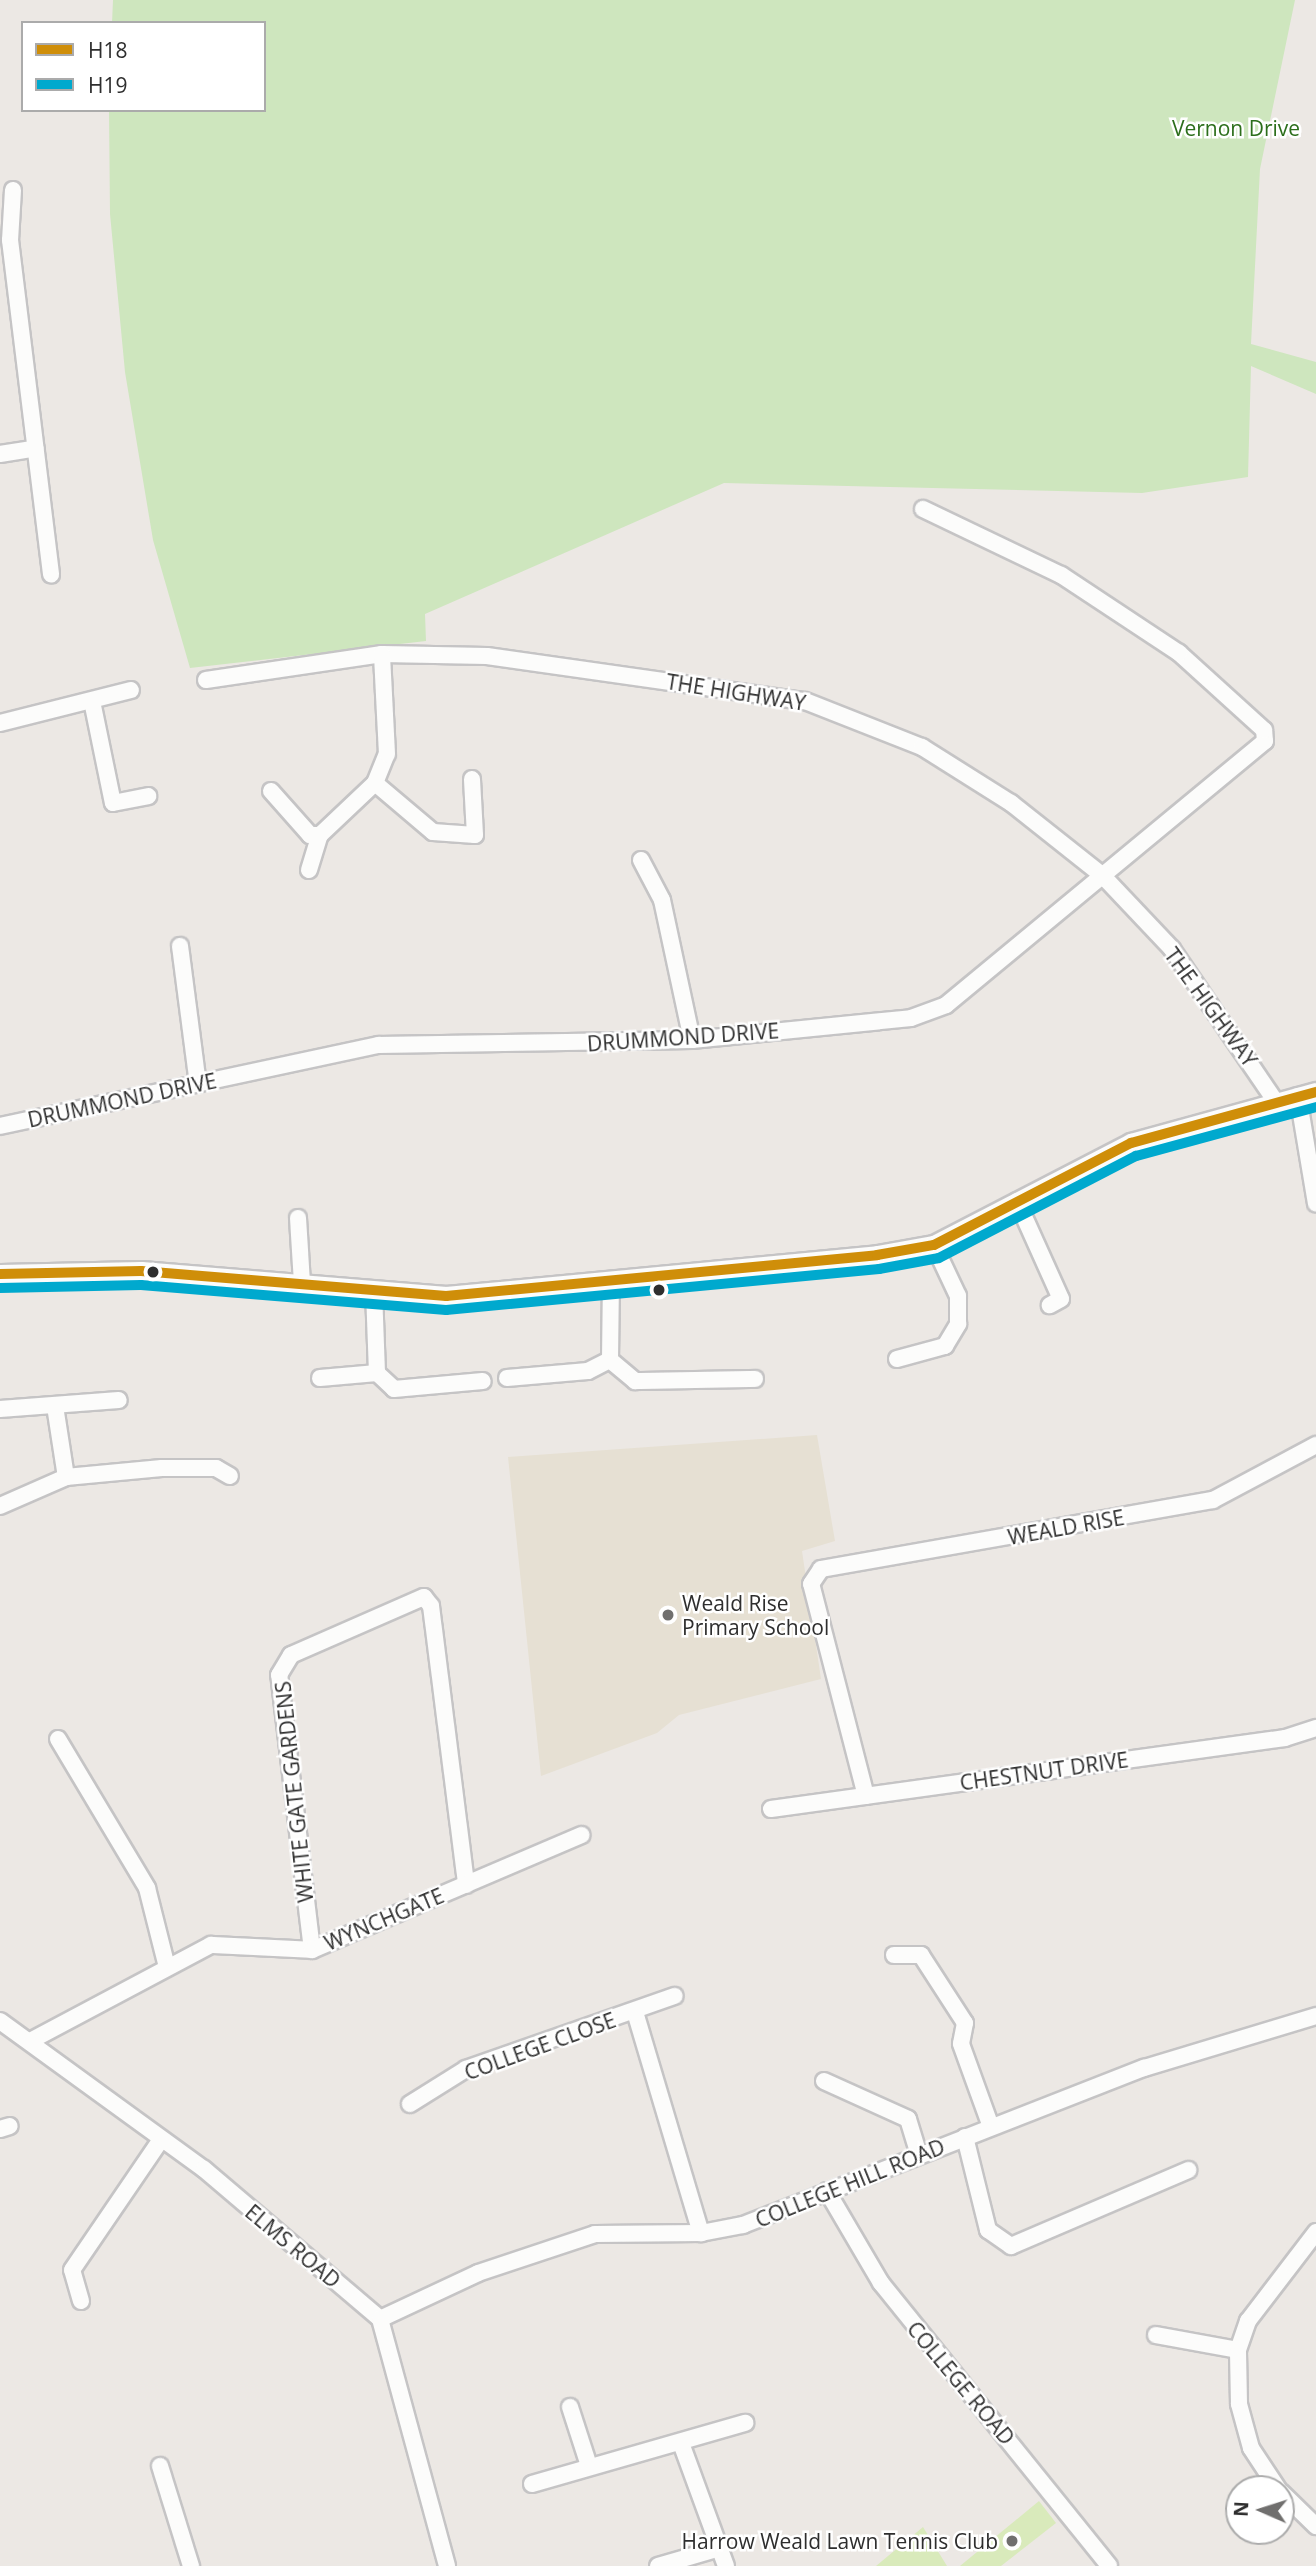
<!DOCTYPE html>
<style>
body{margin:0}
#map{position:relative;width:1316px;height:2566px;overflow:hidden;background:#ece8e4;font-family:"Open Sans",sans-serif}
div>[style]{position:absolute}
.education>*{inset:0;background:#e6e0d3}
.green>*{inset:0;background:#cee6be}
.pitch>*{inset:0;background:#d9eabb}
.roads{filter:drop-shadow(2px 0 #c5c4c5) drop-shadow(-2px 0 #c5c4c5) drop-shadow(0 2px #c5c4c5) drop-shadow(0 -2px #c5c4c5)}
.minor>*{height:16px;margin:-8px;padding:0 8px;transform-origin:8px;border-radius:8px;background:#fcfcfb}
.tertiary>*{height:19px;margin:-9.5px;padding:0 9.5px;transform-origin:9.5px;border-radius:9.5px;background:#fcfcfb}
.bus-1>*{height:10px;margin:-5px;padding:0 5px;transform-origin:5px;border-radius:5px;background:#cf8e09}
.bus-2>*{height:10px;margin:-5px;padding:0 5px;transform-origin:5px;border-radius:5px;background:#00a9ce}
.dots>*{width:19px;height:19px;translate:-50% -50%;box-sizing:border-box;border:4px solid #fff;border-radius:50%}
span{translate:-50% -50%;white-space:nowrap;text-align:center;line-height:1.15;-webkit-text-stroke:5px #fff;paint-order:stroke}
.park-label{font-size:21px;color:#2c6e1b}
.street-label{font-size:21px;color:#2e2e2e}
.poi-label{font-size:21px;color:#2e2e2e}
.left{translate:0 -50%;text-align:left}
.right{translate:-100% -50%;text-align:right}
.legend{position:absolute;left:21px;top:21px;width:245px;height:91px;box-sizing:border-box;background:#fff;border:2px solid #ababab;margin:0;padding:9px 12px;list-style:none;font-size:21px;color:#2e2e2e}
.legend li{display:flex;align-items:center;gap:14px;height:35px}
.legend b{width:35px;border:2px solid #ababab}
.north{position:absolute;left:1225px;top:2475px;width:70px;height:70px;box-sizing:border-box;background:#fff;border:2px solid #ababab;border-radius:50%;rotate:273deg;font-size:19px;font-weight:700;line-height:28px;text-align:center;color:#2e2e2e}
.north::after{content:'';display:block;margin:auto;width:24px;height:32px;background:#706f6e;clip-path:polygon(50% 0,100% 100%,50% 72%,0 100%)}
</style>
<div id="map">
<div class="education">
<div style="clip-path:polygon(817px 1435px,835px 1541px,802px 1551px,821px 1679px,679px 1715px,657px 1733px,541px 1776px,508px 1457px)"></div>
</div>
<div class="green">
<div style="clip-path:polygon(113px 0,1295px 0,1260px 169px,1251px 344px,1316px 362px,1316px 394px,1251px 366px,1248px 477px,1142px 493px,724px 483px,425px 614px,426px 641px,190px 668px,153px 540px,125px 372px,110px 214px,109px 110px,264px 110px,264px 23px,112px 23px)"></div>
</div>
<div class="pitch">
<div style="clip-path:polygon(1039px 2501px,1056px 2523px,1001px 2566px,960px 2566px)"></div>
<div style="clip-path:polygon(923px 2527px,947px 2566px,876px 2566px,888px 2556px)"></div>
</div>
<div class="roads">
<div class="minor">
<div style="left:13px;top:190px;width:50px;rotate:93.4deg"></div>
<div style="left:10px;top:240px;width:337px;rotate:83deg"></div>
<div style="left:0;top:454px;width:36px;rotate:-9deg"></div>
<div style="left:206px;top:680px;width:178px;rotate:-8.4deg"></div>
<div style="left:382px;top:654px;width:105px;rotate:1.1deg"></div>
<div style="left:487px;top:656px;width:321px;rotate:8.1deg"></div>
<div style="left:805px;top:701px;width:126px;rotate:21.5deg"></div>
<div style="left:922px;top:747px;width:105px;rotate:32.2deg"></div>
<div style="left:1011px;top:803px;width:117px;rotate:38.4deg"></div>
<div style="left:1103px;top:876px;width:100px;rotate:46.6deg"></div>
<div style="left:1172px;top:949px;width:185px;rotate:55.8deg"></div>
<div style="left:92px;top:701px;width:104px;rotate:78.4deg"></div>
<div style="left:113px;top:803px;width:36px;rotate:-11deg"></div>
<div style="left:0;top:723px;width:135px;rotate:-14.1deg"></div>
<div style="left:375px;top:783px;width:76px;rotate:40.2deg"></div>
<div style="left:433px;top:832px;width:42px;rotate:4.1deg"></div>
<div style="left:475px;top:835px;width:56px;rotate:-93.1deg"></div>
<div style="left:271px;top:791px;width:59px;rotate:48.4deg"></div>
<div style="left:310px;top:835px;width:10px"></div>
<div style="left:641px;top:860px;width:45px;rotate:62.3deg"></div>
<div style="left:662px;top:900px;width:143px;rotate:77.9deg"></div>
<div style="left:309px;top:870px;width:37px;rotate:-73deg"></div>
<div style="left:320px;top:835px;width:76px;rotate:-43.4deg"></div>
<div style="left:375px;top:783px;width:31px;rotate:-68deg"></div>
<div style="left:387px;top:754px;width:100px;rotate:-92.9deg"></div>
<div style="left:180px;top:946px;width:139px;rotate:82.6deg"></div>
<div style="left:1298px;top:1096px;width:109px;rotate:80.5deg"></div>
<div style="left:0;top:1126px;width:387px;rotate:-12.1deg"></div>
<div style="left:378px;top:1045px;width:314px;rotate:-0.9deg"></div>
<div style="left:692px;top:1040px;width:220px;rotate:-5.7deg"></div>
<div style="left:911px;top:1018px;width:37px;rotate:-20deg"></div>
<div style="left:946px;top:1005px;width:414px;rotate:-39.6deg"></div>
<div style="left:1265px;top:741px;width:11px;rotate:-95deg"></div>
<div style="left:1264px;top:730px;width:115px;rotate:-137.8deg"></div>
<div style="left:1179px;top:653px;width:141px;rotate:-146.5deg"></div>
<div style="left:1061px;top:575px;width:153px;rotate:-154.4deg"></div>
<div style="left:1017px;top:1201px;width:107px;rotate:65.8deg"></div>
<div style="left:1061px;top:1299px;width:13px;rotate:151deg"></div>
<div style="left:298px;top:1218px;width:66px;rotate:86.5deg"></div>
<div style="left:374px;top:1291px;width:82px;rotate:87.9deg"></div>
<div style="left:897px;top:1359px;width:50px;rotate:-15.2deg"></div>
<div style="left:945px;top:1346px;width:26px;rotate:-59deg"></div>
<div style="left:958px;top:1324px;width:28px;rotate:-90deg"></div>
<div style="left:958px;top:1296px;width:56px;rotate:-115.2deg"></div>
<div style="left:610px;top:1360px;width:79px;rotate:-89.3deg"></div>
<div style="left:320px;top:1378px;width:57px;rotate:-5deg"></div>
<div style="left:377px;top:1373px;width:23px;rotate:43deg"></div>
<div style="left:394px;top:1389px;width:89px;rotate:-5.1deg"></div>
<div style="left:507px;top:1378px;width:81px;rotate:-4.9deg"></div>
<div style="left:588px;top:1371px;width:25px;rotate:-27deg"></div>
<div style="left:610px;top:1360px;width:33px;rotate:40deg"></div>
<div style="left:635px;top:1381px;width:120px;rotate:-1deg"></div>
<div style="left:55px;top:1406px;width:72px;rotate:81.2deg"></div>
<div style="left:0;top:1409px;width:119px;rotate:-4.3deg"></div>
<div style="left:0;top:1506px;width:72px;rotate:-23.7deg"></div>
<div style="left:66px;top:1477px;width:96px;rotate:-5.4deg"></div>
<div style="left:162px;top:1468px;width:54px"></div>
<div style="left:216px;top:1468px;width:16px;rotate:30deg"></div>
<div style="left:58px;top:1739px;width:174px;rotate:59.1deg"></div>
<div style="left:147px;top:1888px;width:81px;rotate:75.8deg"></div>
<div style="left:866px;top:1796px;width:219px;rotate:-104.5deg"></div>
<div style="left:811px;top:1584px;width:18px;rotate:-56deg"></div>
<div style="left:821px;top:1569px;width:398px;rotate:-10deg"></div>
<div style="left:1213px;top:1500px;width:117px;rotate:-28.1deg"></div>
<div style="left:771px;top:1809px;width:519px;rotate:-7.86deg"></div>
<div style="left:1285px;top:1738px;width:33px;rotate:-18deg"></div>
<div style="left:312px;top:1950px;width:277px;rotate:-96.8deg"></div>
<div style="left:279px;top:1675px;width:23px;rotate:-59deg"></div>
<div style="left:291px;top:1655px;width:145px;rotate:-23.6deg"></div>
<div style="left:424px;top:1597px;width:11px;rotate:52deg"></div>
<div style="left:431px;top:1606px;width:281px;rotate:82.8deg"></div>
<div style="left:894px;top:1955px;width:27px"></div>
<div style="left:921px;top:1955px;width:81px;rotate:57.1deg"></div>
<div style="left:965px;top:2023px;width:21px;rotate:101deg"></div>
<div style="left:961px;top:2044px;width:88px;rotate:70.1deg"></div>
<div style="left:635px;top:2012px;width:231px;rotate:73.4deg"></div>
<div style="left:0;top:2021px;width:252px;rotate:36deg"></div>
<div style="left:204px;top:2169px;width:231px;rotate:40.4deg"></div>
<div style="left:380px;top:2319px;width:256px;rotate:74.8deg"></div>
<div style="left:32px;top:2040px;width:203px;rotate:-28deg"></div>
<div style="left:211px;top:1945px;width:101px;rotate:2.8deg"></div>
<div style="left:312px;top:1950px;width:293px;rotate:-23.1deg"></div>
<div style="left:824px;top:2081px;width:92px;rotate:24.3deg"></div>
<div style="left:908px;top:2119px;width:37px;rotate:73deg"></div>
<div style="left:410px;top:2104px;width:66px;rotate:-32deg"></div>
<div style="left:466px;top:2069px;width:221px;rotate:-19.3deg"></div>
<div style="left:0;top:2129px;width:10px;rotate:-17deg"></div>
<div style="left:965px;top:2137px;width:96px;rotate:76.1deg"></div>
<div style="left:988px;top:2230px;width:28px;rotate:35deg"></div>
<div style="left:1011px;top:2246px;width:193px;rotate:-23.2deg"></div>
<div style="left:827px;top:2191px;width:107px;rotate:59.6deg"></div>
<div style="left:881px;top:2283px;width:363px;rotate:51.1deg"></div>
<div style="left:81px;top:2301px;width:32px;rotate:-106deg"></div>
<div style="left:72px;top:2270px;width:156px;rotate:-55.7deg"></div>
<div style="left:380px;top:2319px;width:108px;rotate:-25.1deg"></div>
<div style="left:478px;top:2273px;width:123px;rotate:-18.4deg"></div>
<div style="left:595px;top:2234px;width:106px;rotate:-0.5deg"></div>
<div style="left:701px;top:2233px;width:43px;rotate:-10.8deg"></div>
<div style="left:743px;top:2225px;width:431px;rotate:-21.4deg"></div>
<div style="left:1144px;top:2068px;width:180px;rotate:-16.8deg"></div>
<div style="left:1156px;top:2335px;width:83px;rotate:10.4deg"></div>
<div style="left:570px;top:2407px;width:62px;rotate:72.1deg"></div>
<div style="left:681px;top:2443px;width:131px;rotate:69.9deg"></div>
<div style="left:160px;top:2466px;width:105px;rotate:72.8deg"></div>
<div style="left:532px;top:2484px;width:222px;rotate:-16deg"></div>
<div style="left:1278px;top:2489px;width:49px;rotate:-123.4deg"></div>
<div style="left:1251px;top:2448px;width:46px;rotate:-105.3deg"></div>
<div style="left:1239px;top:2404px;width:54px;rotate:-91.1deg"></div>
<div style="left:1238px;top:2350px;width:31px;rotate:-71deg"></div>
<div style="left:1248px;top:2321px;width:112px;rotate:-52.6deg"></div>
<div style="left:1281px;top:2492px;width:49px;rotate:44.2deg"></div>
<div style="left:658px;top:2566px;width:65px;rotate:-16.2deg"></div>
</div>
<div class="tertiary">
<div style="left:0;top:1274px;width:141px;rotate:-1.2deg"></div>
<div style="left:141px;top:1271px;width:306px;rotate:4.7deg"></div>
<div style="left:446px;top:1296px;width:433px;rotate:-5.4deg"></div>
<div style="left:877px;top:1255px;width:58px;rotate:-10deg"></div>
<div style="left:934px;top:1245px;width:222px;rotate:-27.4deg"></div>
<div style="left:1131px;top:1143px;width:192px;rotate:-15.4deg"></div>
</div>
</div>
<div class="bus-1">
<div style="left:0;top:1274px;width:141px;rotate:-1.2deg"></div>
<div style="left:141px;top:1271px;width:306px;rotate:4.7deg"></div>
<div style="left:446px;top:1296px;width:433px;rotate:-5.4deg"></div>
<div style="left:877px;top:1255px;width:58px;rotate:-10deg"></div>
<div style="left:934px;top:1245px;width:222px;rotate:-27.4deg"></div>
<div style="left:1131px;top:1143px;width:192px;rotate:-15.4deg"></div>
</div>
<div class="bus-2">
<div style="left:0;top:1288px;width:141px;rotate:-1.2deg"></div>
<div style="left:141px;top:1285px;width:306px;rotate:4.7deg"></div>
<div style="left:446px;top:1310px;width:435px;rotate:-5.4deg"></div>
<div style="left:879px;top:1269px;width:61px;rotate:-10.4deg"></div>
<div style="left:939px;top:1258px;width:222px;rotate:-27.4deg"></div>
<div style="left:1136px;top:1156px;width:187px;rotate:-15.2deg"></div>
</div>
<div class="dots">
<div style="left:153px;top:1272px;background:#2e2e2e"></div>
<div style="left:659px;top:1290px;background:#2e2e2e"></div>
<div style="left:668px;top:1615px;background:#706f6e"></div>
<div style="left:1012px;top:2541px;background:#706f6e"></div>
</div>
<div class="park-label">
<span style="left:1236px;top:128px">Vernon Drive</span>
</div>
<div class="street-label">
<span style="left:736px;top:692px;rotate:9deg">THE HIGHWAY</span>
<span style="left:1211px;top:1007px;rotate:54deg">THE HIGHWAY</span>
<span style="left:683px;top:1037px;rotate:-4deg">DRUMMOND DRIVE</span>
<span style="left:122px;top:1100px;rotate:-12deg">DRUMMOND DRIVE</span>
<span style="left:1066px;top:1527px;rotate:-10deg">WEALD RISE</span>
<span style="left:1044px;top:1771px;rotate:-8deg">CHESTNUT DRIVE</span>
<span style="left:294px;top:1792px;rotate:-96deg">WHITE GATE GARDENS</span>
<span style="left:384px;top:1919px;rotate:-23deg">WYNCHGATE</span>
<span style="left:540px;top:2046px;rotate:-20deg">COLLEGE CLOSE</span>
<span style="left:850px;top:2183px;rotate:-22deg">COLLEGE HILL ROAD</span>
<span style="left:293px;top:2246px;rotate:40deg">ELMS ROAD</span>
<span style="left:961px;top:2383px;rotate:50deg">COLLEGE ROAD</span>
</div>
<div class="poi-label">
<span class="left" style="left:682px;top:1615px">Weald Rise<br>Primary School</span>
<span class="right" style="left:998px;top:2541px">Harrow Weald Lawn Tennis Club</span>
</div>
<ul class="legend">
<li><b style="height:9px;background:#cf8e09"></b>H18</li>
<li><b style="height:9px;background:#00a9ce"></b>H19</li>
</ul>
<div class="north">N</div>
</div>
